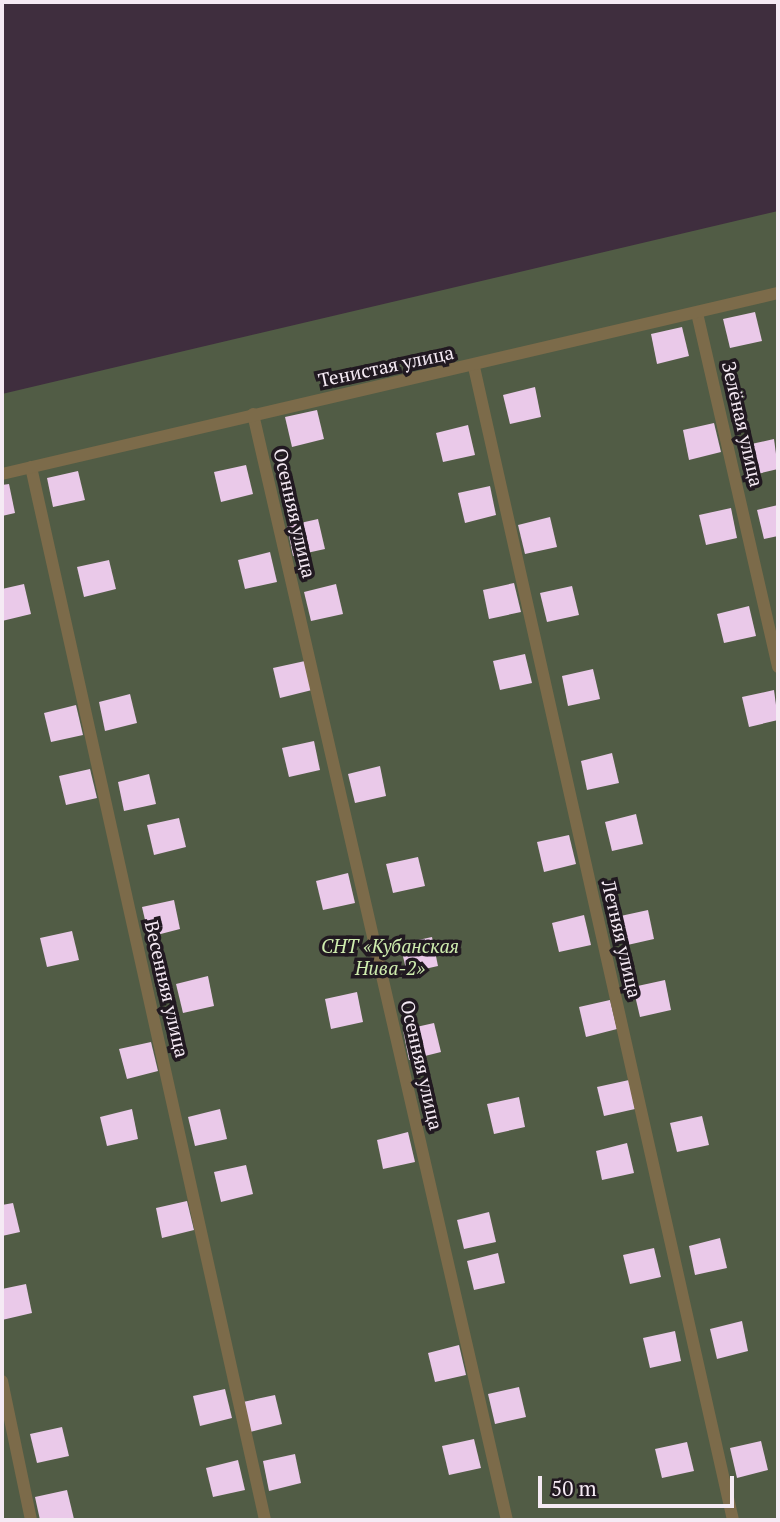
<!DOCTYPE html>
<meta charset="utf-8">
<style>
body{margin:0}
#map{position:relative;width:780px;height:1522px;overflow:hidden;background:#3f2e3e;font-family:"PT Serif",serif}
div>[style]{position:absolute}
.green>*{inset:0;background:#515c45}
.building>*{inset:0;background:#eac9e9}
.service>*{height:12px;margin:-6px;padding:0 6px;transform-origin:6px;border-radius:6px;background:#7c6b4a}
span{translate:-50% -50%;white-space:nowrap;text-align:center;line-height:1.15;-webkit-text-stroke:7px #211921;paint-order:stroke}
.street-label{font-size:19px;color:#f5eaf4}
.park-label{font-size:19px;color:#ceecae;font-style:italic}
.frame{position:absolute;inset:0;border:4px solid #f5eaf4;pointer-events:none}
.scale{position:absolute;left:538px;top:1476px;width:196px;height:32px;box-sizing:border-box;border:4px solid #f5eaf4;border-top:0;padding-left:9px;font-size:21px;line-height:24px;white-space:nowrap;color:#f5eaf4;-webkit-text-stroke:5px #211921;paint-order:stroke}
</style>
<div id="map">
<div class="green">
<div style="clip-path:polygon(778px 211px,778px 1520px,2px 1520px,2px 394px)"></div>
</div>
<div class="building">
<div style="clip-path:polygon(755px 312px,762px 341px,730px 348px,723px 319px)"></div>
<div style="clip-path:polygon(682px 327px,689px 356px,657px 364px,651px 334px)"></div>
<div style="clip-path:polygon(535px 387px,541px 417px,510px 424px,503px 395px)"></div>
<div style="clip-path:polygon(317px 410px,324px 439px,292px 447px,285px 417px)"></div>
<div style="clip-path:polygon(714px 423px,721px 452px,689px 460px,683px 430px)"></div>
<div style="clip-path:polygon(468px 425px,475px 455px,443px 462px,436px 433px)"></div>
<div style="clip-path:polygon(774px 439px,778px 469px,749px 476px,742px 446px)"></div>
<div style="clip-path:polygon(246px 465px,253px 494px,221px 502px,214px 472px)"></div>
<div style="clip-path:polygon(78px 471px,85px 500px,53px 507px,47px 478px)"></div>
<div style="clip-path:polygon(9px 484px,15px 513px,2px 516px,2px 485px)"></div>
<div style="clip-path:polygon(490px 486px,496px 515px,465px 523px,458px 493px)"></div>
<div style="clip-path:polygon(778px 505px,778px 536px,764px 539px,757px 510px)"></div>
<div style="clip-path:polygon(731px 508px,737px 538px,706px 545px,699px 515px)"></div>
<div style="clip-path:polygon(550px 517px,557px 547px,525px 554px,518px 525px)"></div>
<div style="clip-path:polygon(318px 519px,325px 549px,293px 556px,287px 526px)"></div>
<div style="clip-path:polygon(270px 552px,277px 582px,245px 589px,238px 560px)"></div>
<div style="clip-path:polygon(109px 560px,116px 589px,84px 597px,77px 567px)"></div>
<div style="clip-path:polygon(514px 583px,521px 612px,489px 619px,483px 590px)"></div>
<div style="clip-path:polygon(24px 584px,31px 614px,2px 621px,2px 589px)"></div>
<div style="clip-path:polygon(336px 584px,343px 614px,311px 621px,304px 592px)"></div>
<div style="clip-path:polygon(572px 586px,579px 615px,547px 622px,540px 593px)"></div>
<div style="clip-path:polygon(749px 606px,756px 636px,724px 643px,717px 614px)"></div>
<div style="clip-path:polygon(525px 654px,532px 683px,500px 690px,493px 661px)"></div>
<div style="clip-path:polygon(305px 661px,312px 690px,280px 698px,273px 668px)"></div>
<div style="clip-path:polygon(593px 669px,600px 699px,568px 706px,562px 676px)"></div>
<div style="clip-path:polygon(774px 690px,778px 720px,749px 727px,742px 697px)"></div>
<div style="clip-path:polygon(130px 694px,137px 723px,105px 731px,99px 702px)"></div>
<div style="clip-path:polygon(76px 705px,83px 735px,51px 742px,44px 713px)"></div>
<div style="clip-path:polygon(314px 741px,320px 770px,289px 777px,282px 748px)"></div>
<div style="clip-path:polygon(612px 753px,619px 783px,587px 790px,581px 761px)"></div>
<div style="clip-path:polygon(380px 766px,386px 796px,355px 803px,348px 774px)"></div>
<div style="clip-path:polygon(90px 769px,97px 798px,66px 805px,59px 776px)"></div>
<div style="clip-path:polygon(149px 774px,156px 804px,124px 811px,118px 782px)"></div>
<div style="clip-path:polygon(636px 814px,643px 844px,612px 851px,605px 822px)"></div>
<div style="clip-path:polygon(179px 818px,186px 847px,154px 855px,147px 825px)"></div>
<div style="clip-path:polygon(569px 835px,576px 864px,544px 872px,537px 842px)"></div>
<div style="clip-path:polygon(418px 857px,425px 886px,393px 893px,386px 864px)"></div>
<div style="clip-path:polygon(348px 873px,355px 903px,323px 910px,316px 881px)"></div>
<div style="clip-path:polygon(174px 900px,180px 929px,149px 937px,142px 907px)"></div>
<div style="clip-path:polygon(648px 910px,654px 939px,623px 946px,616px 917px)"></div>
<div style="clip-path:polygon(584px 915px,591px 945px,559px 952px,552px 923px)"></div>
<div style="clip-path:polygon(72px 931px,79px 960px,47px 967px,40px 938px)"></div>
<div style="clip-path:polygon(432px 937px,438px 966px,407px 973px,400px 944px)"></div>
<div style="clip-path:polygon(208px 976px,214px 1006px,183px 1013px,176px 984px)"></div>
<div style="clip-path:polygon(665px 980px,671px 1010px,640px 1017px,633px 987px)"></div>
<div style="clip-path:polygon(357px 992px,363px 1022px,331px 1029px,325px 999px)"></div>
<div style="clip-path:polygon(610px 1000px,617px 1029px,586px 1037px,579px 1007px)"></div>
<div style="clip-path:polygon(434px 1023px,441px 1052px,409px 1060px,403px 1030px)"></div>
<div style="clip-path:polygon(151px 1042px,158px 1071px,127px 1079px,119px 1049px)"></div>
<div style="clip-path:polygon(629px 1080px,635px 1109px,604px 1116px,597px 1087px)"></div>
<div style="clip-path:polygon(519px 1097px,525px 1127px,494px 1134px,487px 1104px)"></div>
<div style="clip-path:polygon(132px 1109px,138px 1139px,107px 1146px,100px 1117px)"></div>
<div style="clip-path:polygon(220px 1109px,227px 1139px,195px 1146px,188px 1117px)"></div>
<div style="clip-path:polygon(702px 1116px,709px 1145px,677px 1152px,670px 1123px)"></div>
<div style="clip-path:polygon(408px 1132px,415px 1162px,383px 1169px,377px 1140px)"></div>
<div style="clip-path:polygon(627px 1143px,634px 1173px,602px 1180px,596px 1151px)"></div>
<div style="clip-path:polygon(246px 1165px,253px 1194px,221px 1202px,214px 1172px)"></div>
<div style="clip-path:polygon(187px 1201px,194px 1230px,162px 1238px,156px 1208px)"></div>
<div style="clip-path:polygon(13px 1203px,20px 1232px,2px 1236px,2px 1205px)"></div>
<div style="clip-path:polygon(489px 1212px,496px 1242px,464px 1249px,457px 1220px)"></div>
<div style="clip-path:polygon(720px 1238px,727px 1268px,695px 1275px,689px 1246px)"></div>
<div style="clip-path:polygon(654px 1248px,661px 1277px,630px 1284px,623px 1255px)"></div>
<div style="clip-path:polygon(498px 1253px,505px 1283px,474px 1290px,467px 1261px)"></div>
<div style="clip-path:polygon(26px 1284px,32px 1313px,2px 1320px,2px 1289px)"></div>
<div style="clip-path:polygon(742px 1321px,748px 1351px,717px 1359px,710px 1329px)"></div>
<div style="clip-path:polygon(675px 1331px,681px 1361px,650px 1368px,643px 1338px)"></div>
<div style="clip-path:polygon(459px 1345px,466px 1375px,435px 1382px,428px 1353px)"></div>
<div style="clip-path:polygon(519px 1387px,526px 1417px,495px 1424px,488px 1394px)"></div>
<div style="clip-path:polygon(225px 1389px,232px 1418px,200px 1426px,193px 1396px)"></div>
<div style="clip-path:polygon(275px 1395px,282px 1424px,250px 1432px,243px 1402px)"></div>
<div style="clip-path:polygon(62px 1427px,69px 1456px,37px 1463px,30px 1434px)"></div>
<div style="clip-path:polygon(474px 1439px,481px 1468px,449px 1475px,442px 1446px)"></div>
<div style="clip-path:polygon(761px 1441px,768px 1470px,737px 1478px,730px 1448px)"></div>
<div style="clip-path:polygon(687px 1442px,694px 1471px,662px 1478px,655px 1449px)"></div>
<div style="clip-path:polygon(295px 1454px,301px 1483px,269px 1491px,263px 1461px)"></div>
<div style="clip-path:polygon(238px 1460px,245px 1490px,213px 1497px,206px 1468px)"></div>
<div style="clip-path:polygon(67px 1490px,74px 1519px,40px 1520px,35px 1497px)"></div>
</div>
<div class="service">
<div style="left:697px;top:313px;width:363px;rotate:77.1deg"></div>
<div style="left:474px;top:367px;width:1182px;rotate:77.34deg"></div>
<div style="left:253px;top:414px;width:1135px;rotate:77.07deg"></div>
<div style="left:31px;top:467px;width:1079px;rotate:77.47deg"></div>
<div style="left:2px;top:474px;width:797px;rotate:-13.13deg"></div>
<div style="left:2px;top:1381px;width:142px;rotate:78.2deg"></div>
</div>
<div class="street-label">
<span style="left:386px;top:366px;rotate:-12deg">Тенистая улица</span>
<span style="left:743px;top:424px;rotate:77deg">Зелёная улица</span>
<span style="left:295px;top:513px;rotate:77deg">Осенняя улица</span>
<span style="left:622px;top:939px;rotate:77deg">Летняя улица</span>
<span style="left:167px;top:989px;rotate:77deg">Весенняя улица</span>
<span style="left:422px;top:1065px;rotate:77deg">Осенняя улица</span>
</div>
<div class="park-label">
<span style="left:390px;top:957px">СНТ «Кубанская<br>Нива-2»</span>
</div>
<div class="frame"></div>
<div class="scale">50 m</div>
</div>
